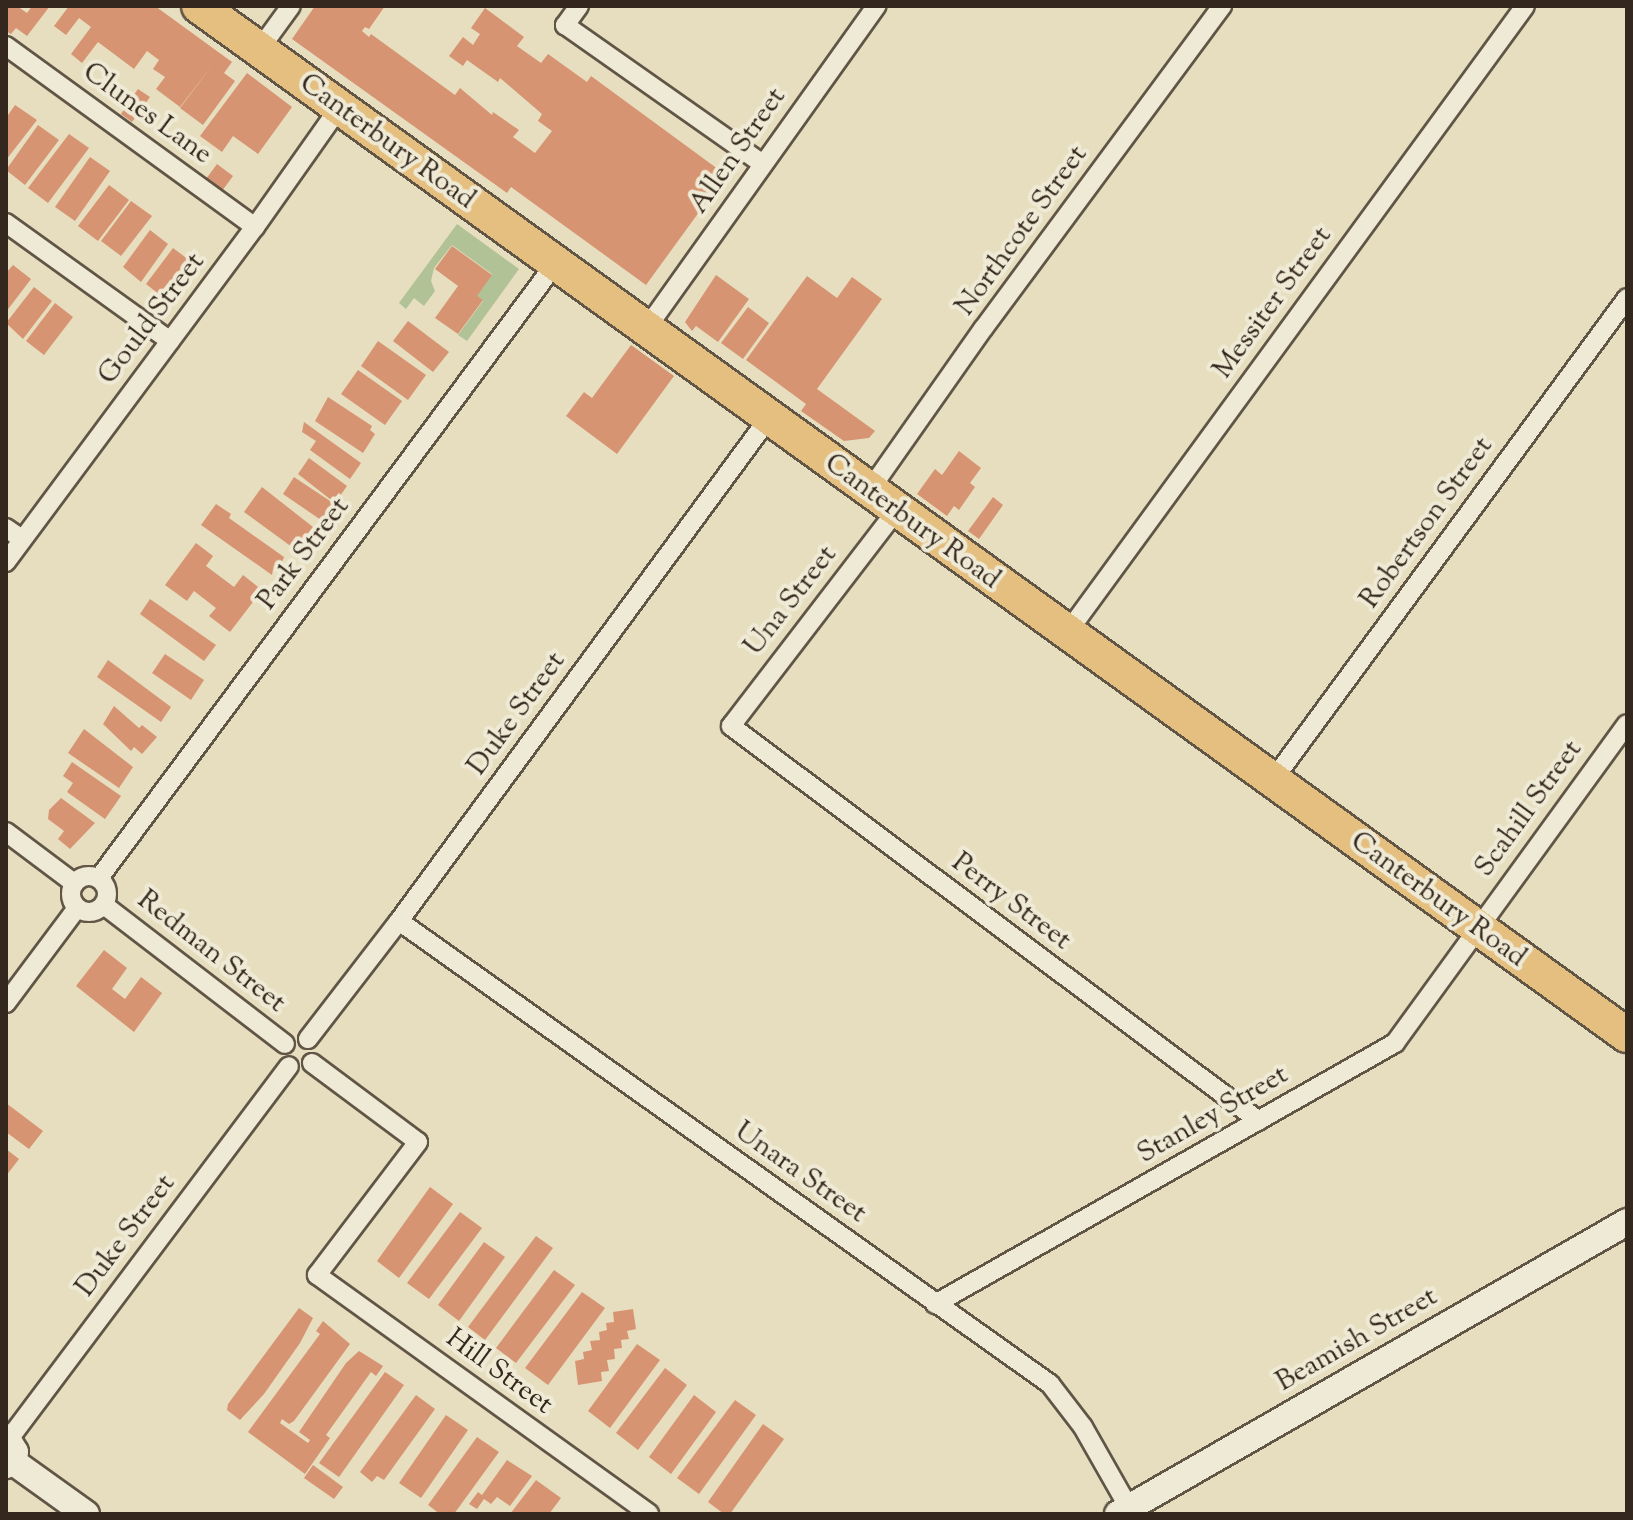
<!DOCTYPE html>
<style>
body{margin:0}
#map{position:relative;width:1633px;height:1520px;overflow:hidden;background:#e7debf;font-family:"Sorts Mill Goudy",serif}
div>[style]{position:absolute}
.green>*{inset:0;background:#b1c296}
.building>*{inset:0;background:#d69472}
.roads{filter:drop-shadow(2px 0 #615546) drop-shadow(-2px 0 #615546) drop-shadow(0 2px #615546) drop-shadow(0 -2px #615546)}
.street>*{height:18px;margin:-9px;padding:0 9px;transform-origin:9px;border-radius:9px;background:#efead5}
.street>.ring{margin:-9px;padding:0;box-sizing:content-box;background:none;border:18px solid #efead5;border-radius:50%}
.secondary>*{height:26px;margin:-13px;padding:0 13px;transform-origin:13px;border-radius:13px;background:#efead5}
.highway>*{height:34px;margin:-17px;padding:0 17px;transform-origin:17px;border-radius:17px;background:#e4bf80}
span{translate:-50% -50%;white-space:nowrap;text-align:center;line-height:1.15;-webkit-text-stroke:8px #efead5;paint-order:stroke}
.street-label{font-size:28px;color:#34271d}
.frame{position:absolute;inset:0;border:8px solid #34271d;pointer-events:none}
</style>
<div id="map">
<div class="green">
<div style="clip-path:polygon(457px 224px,519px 269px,467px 341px,458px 335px,483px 301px,476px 296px,492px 274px,452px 245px,434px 268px,431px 281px,435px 291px,424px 306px,414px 298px,406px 309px,399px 303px)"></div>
</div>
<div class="building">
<div style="clip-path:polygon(6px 6px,17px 6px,27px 13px,32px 6px,50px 6px,27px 36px,16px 28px,11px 34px,6px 31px)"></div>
<div style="clip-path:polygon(69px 6px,155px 6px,232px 62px,224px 73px,235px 81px,203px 125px,180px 108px,213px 64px,180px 107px,156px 89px,165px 77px,153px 69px,159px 60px,147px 51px,134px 69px,98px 42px,82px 63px,71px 54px,91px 27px,79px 18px,66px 35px,54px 26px)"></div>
<div style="clip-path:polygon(315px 6px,385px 6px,369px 29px,365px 27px,362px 31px,369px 37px,371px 34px,455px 95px,460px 88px,492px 115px,493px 112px,519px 130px,513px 137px,535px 153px,552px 131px,538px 121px,542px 114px,500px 78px,498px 82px,467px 60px,463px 66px,449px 56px,463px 37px,473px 45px,480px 34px,471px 28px,485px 8px,524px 37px,517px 46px,541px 63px,548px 54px,587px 82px,591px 76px,726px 175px,646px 285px,511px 187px,507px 193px,292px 39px)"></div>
<div style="clip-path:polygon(247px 73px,292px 107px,258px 154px,233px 136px,222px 152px,200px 136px)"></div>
<div style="clip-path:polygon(138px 89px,150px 97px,132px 122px,121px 114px)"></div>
<div style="clip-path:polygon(15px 105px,37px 120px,6px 160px,6px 118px)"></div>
<div style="clip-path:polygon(38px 125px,59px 140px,25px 185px,6px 170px)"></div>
<div style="clip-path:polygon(69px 134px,89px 148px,48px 203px,28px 188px)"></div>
<div style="clip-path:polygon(90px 157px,110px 171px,75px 221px,55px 207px)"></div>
<div style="clip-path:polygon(217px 164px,233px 176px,222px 191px,206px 179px)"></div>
<div style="clip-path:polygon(109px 185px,129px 200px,98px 241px,78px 226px)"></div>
<div style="clip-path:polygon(131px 201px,152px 216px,121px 256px,101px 241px)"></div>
<div style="clip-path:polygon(150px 230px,168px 244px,141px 282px,123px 267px)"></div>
<div style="clip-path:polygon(452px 246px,492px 275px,477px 296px,483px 300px,458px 334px,435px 318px,458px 286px,435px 269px)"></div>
<div style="clip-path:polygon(173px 248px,193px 263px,165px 299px,146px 284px)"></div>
<div style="clip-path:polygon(13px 265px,31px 279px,6px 312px,6px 273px)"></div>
<div style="clip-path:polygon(716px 275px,749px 299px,718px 342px,696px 326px,692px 331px,685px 322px)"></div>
<div style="clip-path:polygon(807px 276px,837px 298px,852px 277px,882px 299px,817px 389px,875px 431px,869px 438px,844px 441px,801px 411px,806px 404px,746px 360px)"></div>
<div style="clip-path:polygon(34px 287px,52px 301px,23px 339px,6px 323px)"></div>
<div style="clip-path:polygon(55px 303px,73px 317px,44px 355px,26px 341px)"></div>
<div style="clip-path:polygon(748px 307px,769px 323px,743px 359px,721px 343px)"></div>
<div style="clip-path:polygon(408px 321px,449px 352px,433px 372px,393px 341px)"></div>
<div style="clip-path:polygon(378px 341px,426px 375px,408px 400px,361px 366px)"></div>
<div style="clip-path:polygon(631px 345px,674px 376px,617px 454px,566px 416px,584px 392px,592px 398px)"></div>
<div style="clip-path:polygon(358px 370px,402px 401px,385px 425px,341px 394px)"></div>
<div style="clip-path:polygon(328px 397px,372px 426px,370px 430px,375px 434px,363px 453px,315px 421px)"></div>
<div style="clip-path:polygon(304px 422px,361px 463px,350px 479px,310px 450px,316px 441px,302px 432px)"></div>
<div style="clip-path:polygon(959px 451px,981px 468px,970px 483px,975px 487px,959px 510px,954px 506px,947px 516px,917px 494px,935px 469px,942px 475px)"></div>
<div style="clip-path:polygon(309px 458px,347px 486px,335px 503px,298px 474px)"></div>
<div style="clip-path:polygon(294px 477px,333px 503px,321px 520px,283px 494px)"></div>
<div style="clip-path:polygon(262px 487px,313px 527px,296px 550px,244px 512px)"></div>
<div style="clip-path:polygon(993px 497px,1003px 505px,979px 539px,968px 531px)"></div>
<div style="clip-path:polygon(216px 504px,231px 514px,229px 518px,284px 557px,278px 573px,273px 569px,272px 575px,201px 525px)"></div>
<div style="clip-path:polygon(196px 543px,213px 556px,206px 566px,234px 587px,243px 575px,262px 590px,230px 632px,209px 616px,216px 608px,194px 591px,187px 601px,165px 585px)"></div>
<div style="clip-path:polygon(150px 599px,216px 645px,204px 661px,140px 614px)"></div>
<div style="clip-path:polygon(165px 654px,204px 680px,191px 700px,152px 673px)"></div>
<div style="clip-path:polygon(108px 660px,171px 707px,161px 722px,97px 677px)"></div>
<div style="clip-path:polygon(114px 706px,139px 728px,142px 725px,157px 737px,142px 754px,134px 747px,131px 751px,103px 724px)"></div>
<div style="clip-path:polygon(84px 729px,133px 767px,119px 788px,68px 753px)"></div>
<div style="clip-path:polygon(72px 762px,121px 796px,105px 819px,67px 792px,73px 783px,63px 776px)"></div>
<div style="clip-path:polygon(61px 798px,95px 823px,70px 849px,58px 839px,64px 831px,48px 819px,49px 810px)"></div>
<div style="clip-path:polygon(104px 950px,127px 968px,112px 989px,125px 999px,141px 977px,162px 993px,134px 1032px,76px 986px)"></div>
<div style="clip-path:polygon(6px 1103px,43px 1131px,29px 1149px,6px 1132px)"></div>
<div style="clip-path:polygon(6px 1149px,19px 1159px,6px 1176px)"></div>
<div style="clip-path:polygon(430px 1187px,453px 1204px,399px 1278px,377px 1261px)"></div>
<div style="clip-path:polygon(460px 1212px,482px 1228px,429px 1299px,407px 1283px)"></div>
<div style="clip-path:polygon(536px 1236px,553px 1248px,485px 1340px,468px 1327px)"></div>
<div style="clip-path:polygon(484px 1242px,505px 1257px,459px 1321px,438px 1305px)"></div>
<div style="clip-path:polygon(554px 1270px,575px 1285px,516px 1363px,496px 1348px)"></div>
<div style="clip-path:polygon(582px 1292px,605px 1308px,548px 1385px,525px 1368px)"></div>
<div style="clip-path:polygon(299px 1308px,313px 1318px,300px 1343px,264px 1394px,240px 1420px,227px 1410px,228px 1404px)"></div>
<div style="clip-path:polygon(633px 1309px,636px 1329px,627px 1331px,629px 1339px,621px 1340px,622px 1348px,614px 1349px,615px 1359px,607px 1360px,609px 1371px,601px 1372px,602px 1381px,578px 1385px,575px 1361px,584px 1359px,583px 1352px,592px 1350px,590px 1341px,600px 1340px,599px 1332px,607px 1330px,606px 1323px,614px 1322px,613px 1312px)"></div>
<div style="clip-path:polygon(323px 1321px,350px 1344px,294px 1421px,289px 1424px,282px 1419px,280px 1423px,308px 1443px,310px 1440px,299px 1432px,346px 1363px,359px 1351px,383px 1366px,376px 1376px,371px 1372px,326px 1435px,330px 1438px,305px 1474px,248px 1432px,320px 1334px,316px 1331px)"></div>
<div style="clip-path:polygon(637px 1344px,660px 1360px,610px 1428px,588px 1411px)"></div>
<div style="clip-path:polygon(665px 1368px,687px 1385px,638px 1450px,616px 1433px)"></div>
<div style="clip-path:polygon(385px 1372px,404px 1385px,339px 1477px,319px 1463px)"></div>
<div style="clip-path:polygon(416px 1395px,435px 1409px,384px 1480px,377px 1476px,372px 1482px,360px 1472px)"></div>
<div style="clip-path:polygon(694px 1395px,716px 1412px,671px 1474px,649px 1457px)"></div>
<div style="clip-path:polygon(735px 1400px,756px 1415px,699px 1494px,677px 1478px)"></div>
<div style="clip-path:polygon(446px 1415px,468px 1430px,421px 1498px,399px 1483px)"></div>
<div style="clip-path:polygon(763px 1424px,784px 1439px,730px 1514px,724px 1514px,708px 1502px)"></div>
<div style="clip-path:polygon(477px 1437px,499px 1452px,454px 1514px,440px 1514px,428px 1505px)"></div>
<div style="clip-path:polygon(507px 1460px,532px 1476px,510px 1506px,497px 1497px,491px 1504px,484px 1499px,477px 1509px,469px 1504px,478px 1492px,482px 1495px)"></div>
<div style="clip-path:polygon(313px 1465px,343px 1487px,334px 1499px,304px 1478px)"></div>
<div style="clip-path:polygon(536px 1480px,561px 1498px,549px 1514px,510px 1514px)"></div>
</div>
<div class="roads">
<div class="street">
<div style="left:579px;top:6px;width:24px;rotate:126deg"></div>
<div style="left:565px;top:25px;width:242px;rotate:35.1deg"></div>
<div style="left:6px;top:46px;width:308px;rotate:36deg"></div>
<div style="left:259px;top:50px;width:54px;rotate:-54deg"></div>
<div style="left:6px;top:223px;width:202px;rotate:35.7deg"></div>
<div style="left:646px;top:329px;width:397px;rotate:-54.5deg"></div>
<div style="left:869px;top:491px;width:198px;rotate:-54.9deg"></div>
<div style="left:983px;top:329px;width:402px;rotate:-53.5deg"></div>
<div style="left:896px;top:511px;width:271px;rotate:127.5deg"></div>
<div style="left:731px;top:726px;width:659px;rotate:36.8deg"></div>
<div style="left:6px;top:528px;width:19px;rotate:35deg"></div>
<div style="left:6px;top:562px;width:417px;rotate:-53.4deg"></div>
<div style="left:255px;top:227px;width:146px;rotate:-54.8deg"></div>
<div style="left:1067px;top:633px;width:776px;rotate:-53.85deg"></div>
<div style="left:1273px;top:780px;width:598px;rotate:-53.7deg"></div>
<div style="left:6px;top:832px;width:85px;rotate:36.9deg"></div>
<div class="ring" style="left:71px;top:876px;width:18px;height:18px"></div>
<div style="left:99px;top:878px;width:765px;rotate:-53.4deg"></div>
<div style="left:104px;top:905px;width:228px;rotate:37.5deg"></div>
<div style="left:399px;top:921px;width:799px;rotate:35.42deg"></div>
<div style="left:1050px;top:1384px;width:54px;rotate:52.5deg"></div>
<div style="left:1083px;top:1427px;width:93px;rotate:60.4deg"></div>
<div style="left:6px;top:1003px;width:119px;rotate:-53.2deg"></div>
<div style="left:308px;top:1039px;width:149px;rotate:-52.4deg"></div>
<div style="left:399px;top:921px;width:623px;rotate:-53.68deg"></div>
<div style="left:312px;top:1063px;width:132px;rotate:36.7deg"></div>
<div style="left:418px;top:1142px;width:167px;rotate:127.2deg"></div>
<div style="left:317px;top:1275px;width:409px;rotate:35.7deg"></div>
<div style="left:935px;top:1304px;width:529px;rotate:-29.57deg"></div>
<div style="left:1395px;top:1043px;width:394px;rotate:-54deg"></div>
<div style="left:9px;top:1439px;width:466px;rotate:-53.1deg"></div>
</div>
<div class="secondary">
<div style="left:6px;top:1437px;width:17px;rotate:59deg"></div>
<div style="left:15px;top:1452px;width:16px;rotate:125deg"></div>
<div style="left:12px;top:1461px;width:91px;rotate:35.6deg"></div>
<div style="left:1118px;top:1514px;width:587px;rotate:-29.84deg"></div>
</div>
<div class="highway">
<div style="left:199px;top:6px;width:1760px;rotate:35.78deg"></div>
</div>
</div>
<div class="street-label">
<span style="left:147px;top:114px;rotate:36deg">Clunes Lane</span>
<span style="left:387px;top:142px;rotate:36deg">Canterbury Road</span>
<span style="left:738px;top:151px;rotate:-55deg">Allen Street</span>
<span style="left:1022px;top:231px;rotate:-54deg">Northcote Street</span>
<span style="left:1273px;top:303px;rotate:-54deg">Messiter Street</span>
<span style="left:152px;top:319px;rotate:-53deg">Gould Street</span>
<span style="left:912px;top:522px;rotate:36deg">Canterbury Road</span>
<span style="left:1427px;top:523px;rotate:-54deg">Robertson Street</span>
<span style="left:304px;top:554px;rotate:-53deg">Park Street</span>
<span style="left:791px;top:601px;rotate:-52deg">Una Street</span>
<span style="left:517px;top:714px;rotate:-54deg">Duke Street</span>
<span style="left:1529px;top:809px;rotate:-54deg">Scahill Street</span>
<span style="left:1438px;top:900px;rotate:36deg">Canterbury Road</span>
<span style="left:1011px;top:902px;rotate:37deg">Perry Street</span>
<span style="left:211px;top:952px;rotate:38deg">Redman Street</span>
<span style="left:1213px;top:1115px;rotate:-30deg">Stanley Street</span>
<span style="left:800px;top:1173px;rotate:35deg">Unara Street</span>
<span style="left:126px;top:1236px;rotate:-53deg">Duke Street</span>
<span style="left:1357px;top:1340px;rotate:-30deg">Beamish Street</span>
<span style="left:499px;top:1372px;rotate:36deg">Hill Street</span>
</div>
<div class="frame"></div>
</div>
